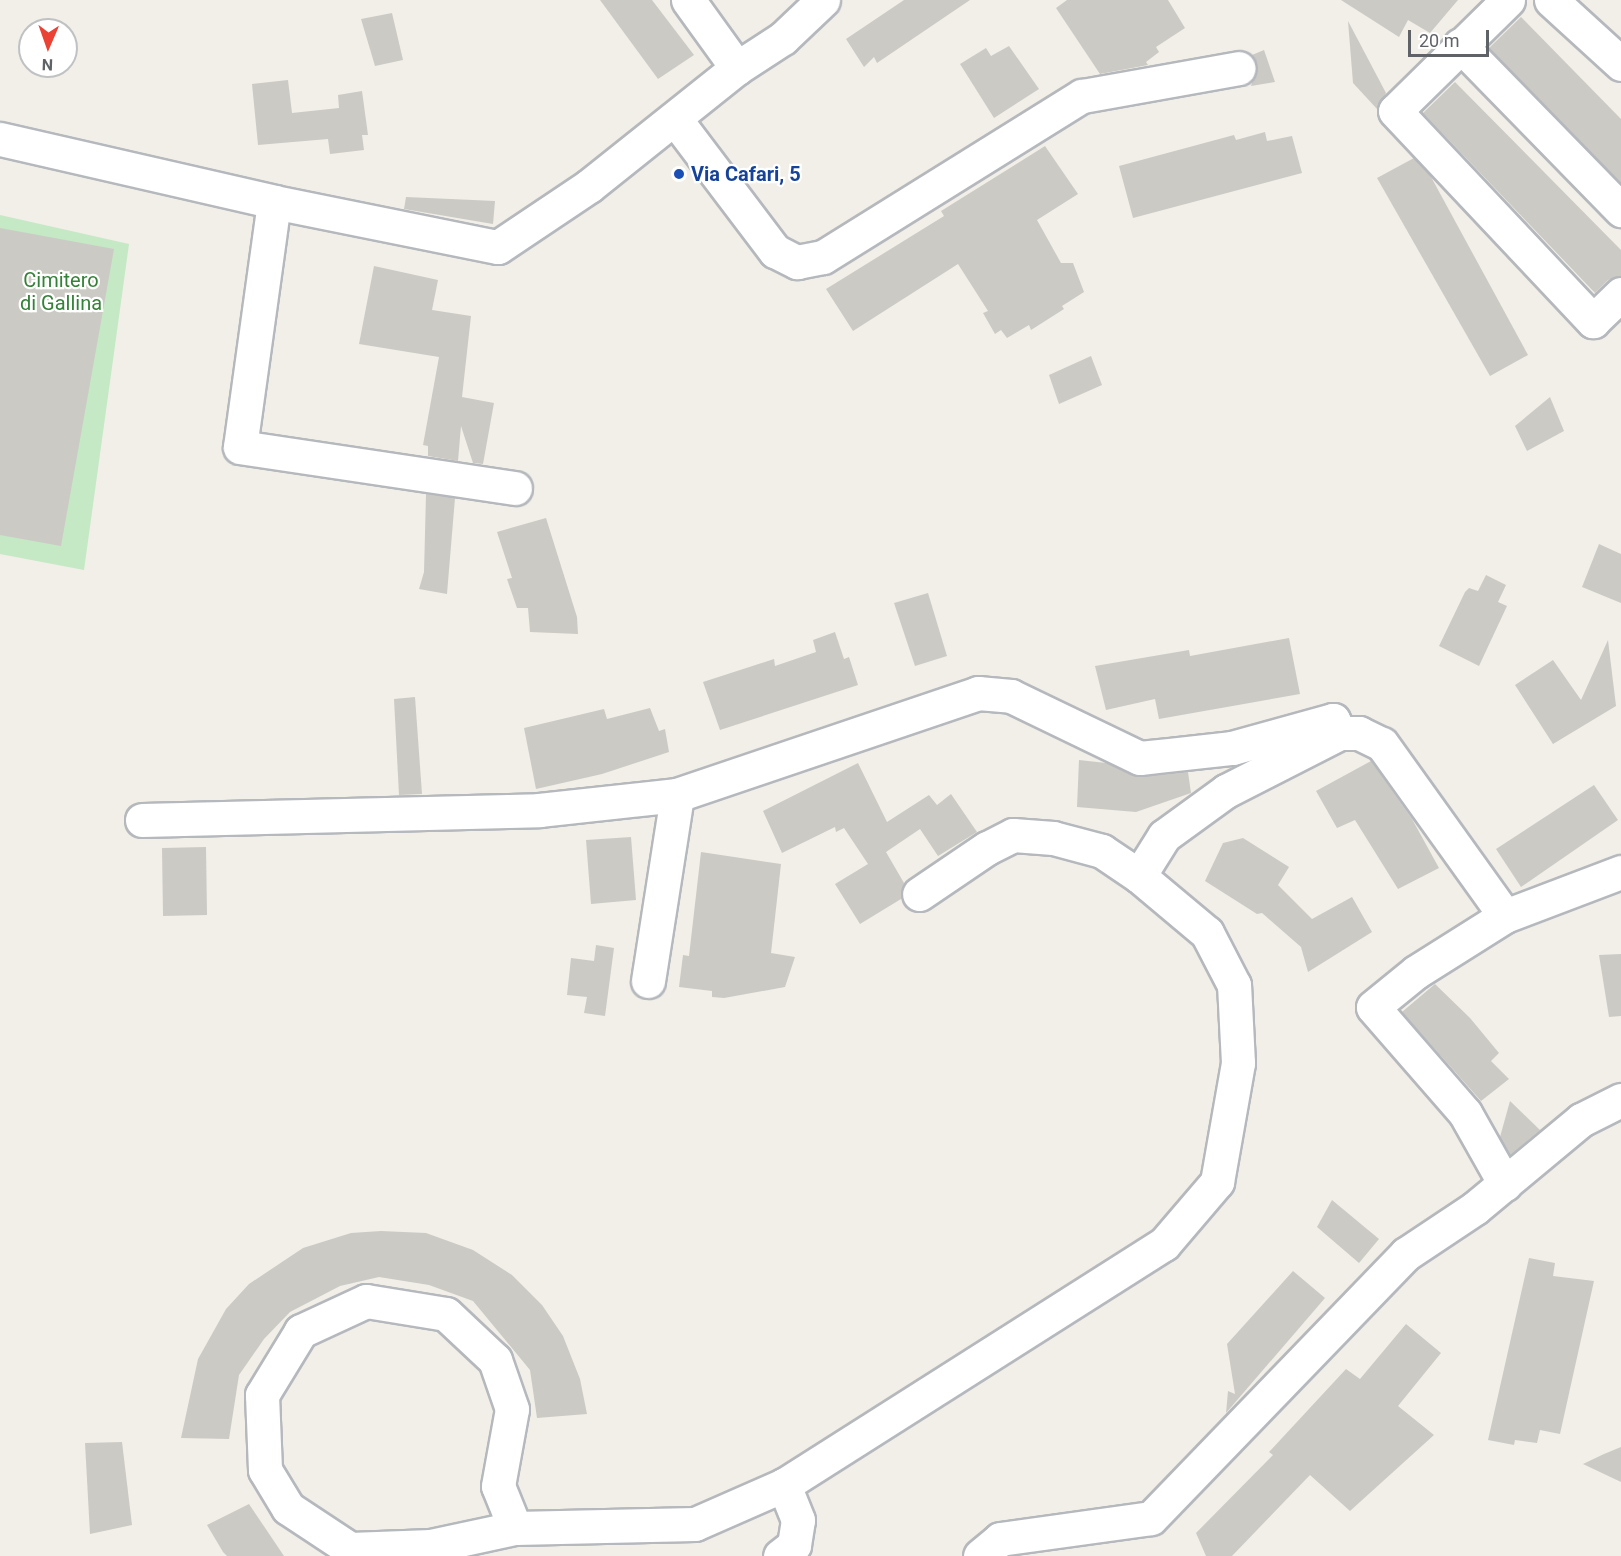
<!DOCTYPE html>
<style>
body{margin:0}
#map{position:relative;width:1621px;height:1556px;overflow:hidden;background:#f1efe8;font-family:Roboto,sans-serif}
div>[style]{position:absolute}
.green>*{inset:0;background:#c5e8c5}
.building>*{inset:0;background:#cccac5}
.roads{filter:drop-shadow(2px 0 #b5b8bc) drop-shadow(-2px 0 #b5b8bc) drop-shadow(0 2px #b5b8bc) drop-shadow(0 -2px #b5b8bc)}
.minor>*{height:33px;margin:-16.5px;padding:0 16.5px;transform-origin:16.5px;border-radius:16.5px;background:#fff}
.dots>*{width:16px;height:16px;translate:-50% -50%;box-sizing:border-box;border:3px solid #fff;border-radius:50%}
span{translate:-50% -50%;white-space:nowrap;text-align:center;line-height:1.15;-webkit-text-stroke:4.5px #fff;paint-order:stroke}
.transit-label{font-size:20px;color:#164399;font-weight:700}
.left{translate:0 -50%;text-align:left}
.park-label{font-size:20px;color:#348238}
.north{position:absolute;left:18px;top:18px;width:60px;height:60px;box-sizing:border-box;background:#fff;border:2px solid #bfc1c3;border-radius:50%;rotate:182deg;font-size:16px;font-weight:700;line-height:24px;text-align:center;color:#5f6368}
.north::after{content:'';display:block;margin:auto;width:21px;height:27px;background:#ea4335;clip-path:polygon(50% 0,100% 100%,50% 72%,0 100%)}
.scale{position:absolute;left:1408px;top:30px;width:81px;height:27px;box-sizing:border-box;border:3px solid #5f6368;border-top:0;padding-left:8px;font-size:18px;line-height:21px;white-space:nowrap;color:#5f6368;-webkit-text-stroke:4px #fff;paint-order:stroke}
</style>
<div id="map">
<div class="green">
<div style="clip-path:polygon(0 215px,129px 244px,84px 570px,0 554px)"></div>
</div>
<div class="building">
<div style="clip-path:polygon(600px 0,652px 0,694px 55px,658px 79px)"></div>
<div style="clip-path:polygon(904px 0,970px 0,877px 63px,874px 57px,864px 67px,846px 39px)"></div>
<div style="clip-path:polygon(1067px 0,1168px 0,1185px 28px,1156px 47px,1159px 52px,1146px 62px,1148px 65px,1100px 74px,1056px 8px)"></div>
<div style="clip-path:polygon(1341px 0,1458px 0,1430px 33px,1408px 20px,1399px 37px)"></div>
<div style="clip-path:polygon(392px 13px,403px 60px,375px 66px,361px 19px)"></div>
<div style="clip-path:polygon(1521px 17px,1621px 119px,1621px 183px,1489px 48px)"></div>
<div style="clip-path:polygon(1348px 21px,1386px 93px,1377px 109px,1353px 83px)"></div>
<div style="clip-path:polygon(1009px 46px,1039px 89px,994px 118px,960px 64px,986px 48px,991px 56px)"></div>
<div style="clip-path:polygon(1264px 50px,1275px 82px,1251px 86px,1257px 65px,1252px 55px)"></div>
<div style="clip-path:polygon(288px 80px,292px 113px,339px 108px,338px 95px,362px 91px,368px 135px,362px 135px,364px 150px,330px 154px,328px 139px,258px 145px,252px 84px)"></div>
<div style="clip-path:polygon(1455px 82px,1621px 250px,1621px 276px,1608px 280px,1595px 293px,1423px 113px)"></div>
<div style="clip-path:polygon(1265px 132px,1267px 141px,1292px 136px,1302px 173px,1133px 218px,1119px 166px,1234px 135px,1236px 140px)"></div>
<div style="clip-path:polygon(1045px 146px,1078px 194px,1037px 220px,1061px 263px,1073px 263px,1084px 292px,1062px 306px,1064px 309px,1031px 330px,1029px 325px,1007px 338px,1001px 330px,995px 334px,983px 313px,988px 311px,958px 264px,853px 331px,826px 289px,944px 216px,941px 211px)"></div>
<div style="clip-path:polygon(1414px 158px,1430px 175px,1528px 355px,1490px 376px,1377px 178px)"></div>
<div style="clip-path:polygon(406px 197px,495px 201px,493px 224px,404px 209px)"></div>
<div style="clip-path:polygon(0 228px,114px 249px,61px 546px,0 535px)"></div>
<div style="clip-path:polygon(374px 266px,438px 280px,432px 310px,471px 316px,462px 397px,494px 403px,483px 464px,473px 463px,461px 426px,458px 461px,428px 456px,428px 446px,423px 445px,439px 357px,359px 344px)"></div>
<div style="clip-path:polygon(1091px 356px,1102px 385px,1059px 404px,1049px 375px)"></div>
<div style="clip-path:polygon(1550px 397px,1564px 431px,1527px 451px,1515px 426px)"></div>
<div style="clip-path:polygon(426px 494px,455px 498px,447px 594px,419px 589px,424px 572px)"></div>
<div style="clip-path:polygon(546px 518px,577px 617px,578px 634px,530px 632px,528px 608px,517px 608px,507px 579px,512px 578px,497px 532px)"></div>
<div style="clip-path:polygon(1599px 544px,1621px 554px,1621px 603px,1582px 587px)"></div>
<div style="clip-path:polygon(1486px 575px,1506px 585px,1498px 602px,1507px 606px,1479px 666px,1439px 646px,1465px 592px,1469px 588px,1478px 591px)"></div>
<div style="clip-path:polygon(928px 593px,947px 656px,915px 666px,894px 603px)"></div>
<div style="clip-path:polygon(835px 632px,844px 659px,849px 657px,858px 685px,720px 730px,703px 682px,774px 659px,775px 666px,816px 652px,813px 640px)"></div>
<div style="clip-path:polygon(1289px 638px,1300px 694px,1159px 719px,1155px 699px,1106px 710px,1095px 666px,1189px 650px,1190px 656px)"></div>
<div style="clip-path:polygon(1608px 640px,1616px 706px,1553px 744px,1515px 685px,1553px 660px,1581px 700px)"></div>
<div style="clip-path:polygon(415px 697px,422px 794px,399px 795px,394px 699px)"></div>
<div style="clip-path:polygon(650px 708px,659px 731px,665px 729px,669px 752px,602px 774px,536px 789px,524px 728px,604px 709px,607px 719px)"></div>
<div style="clip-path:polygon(1079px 760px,1106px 763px,1141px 777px,1188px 772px,1191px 793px,1136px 812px,1077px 807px)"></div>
<div style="clip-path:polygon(1371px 761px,1412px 819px,1439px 868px,1398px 889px,1355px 820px,1337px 828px,1316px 791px)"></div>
<div style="clip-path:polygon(858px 763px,887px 822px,929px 795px,937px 805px,951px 794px,977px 832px,938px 856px,920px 829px,886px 852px,904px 883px,901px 899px,860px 924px,835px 884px,868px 864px,844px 828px,836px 832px,835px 827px,782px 853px,763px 811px)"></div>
<div style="clip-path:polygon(1594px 785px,1618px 820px,1521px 887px,1496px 849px)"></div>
<div style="clip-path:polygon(631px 837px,636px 900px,591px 904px,586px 840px)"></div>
<div style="clip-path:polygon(1243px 838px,1289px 867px,1278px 885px,1312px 919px,1352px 897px,1372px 932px,1308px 972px,1301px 947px,1262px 913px,1257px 914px,1205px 881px,1223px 843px)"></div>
<div style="clip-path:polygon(206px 847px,207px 915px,163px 916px,162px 848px)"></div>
<div style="clip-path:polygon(701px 852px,781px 864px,771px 953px,795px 957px,785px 987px,724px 998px,712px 997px,712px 991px,679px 987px,683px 955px,689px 956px)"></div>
<div style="clip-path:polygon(596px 945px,614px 948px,605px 1016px,584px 1013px,587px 997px,567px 995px,571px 958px,594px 961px)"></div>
<div style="clip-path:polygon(1621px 954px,1621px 1016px,1609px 1017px,1599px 955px)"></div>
<div style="clip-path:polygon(1435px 984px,1470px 1018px,1499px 1053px,1491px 1061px,1509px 1079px,1481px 1101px,1402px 1012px)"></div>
<div style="clip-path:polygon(1510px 1101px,1540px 1130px,1510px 1155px,1500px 1137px)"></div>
<div style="clip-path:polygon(1332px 1200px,1379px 1239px,1359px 1263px,1317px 1227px)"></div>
<div style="clip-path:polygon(381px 1231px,426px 1233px,473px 1250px,512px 1275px,542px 1305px,563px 1336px,580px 1379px,587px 1414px,537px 1418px,530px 1370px,473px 1301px,429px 1285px,379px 1277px,340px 1286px,290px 1312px,264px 1339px,239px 1375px,229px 1439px,181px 1438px,198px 1359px,226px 1309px,249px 1284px,303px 1248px,351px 1233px)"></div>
<div style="clip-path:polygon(1529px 1258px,1555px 1263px,1553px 1276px,1594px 1281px,1560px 1434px,1540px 1430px,1537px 1443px,1515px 1440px,1514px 1445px,1488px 1440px)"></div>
<div style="clip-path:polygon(1293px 1271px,1325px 1298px,1226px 1413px,1228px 1391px,1235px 1394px,1227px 1344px)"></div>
<div style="clip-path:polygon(1406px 1324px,1441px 1353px,1398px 1406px,1434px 1435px,1350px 1511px,1310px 1475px,1232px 1556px,1206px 1556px,1196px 1533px,1273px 1455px,1269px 1452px,1346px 1369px,1360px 1379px)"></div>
<div style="clip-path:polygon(122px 1442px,132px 1525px,90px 1534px,85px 1443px)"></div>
<div style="clip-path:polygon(1621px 1447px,1621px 1482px,1583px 1464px,1604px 1454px)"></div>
<div style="clip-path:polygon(249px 1504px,284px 1556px,227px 1556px,223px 1552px,207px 1525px)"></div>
</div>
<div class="roads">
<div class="minor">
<div style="left:688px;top:0;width:84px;rotate:54.2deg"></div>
<div style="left:1508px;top:0;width:158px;rotate:135.5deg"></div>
<div style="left:1395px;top:111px;width:289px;rotate:46.7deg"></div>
<div style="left:1593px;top:321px;width:39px;rotate:-44deg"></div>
<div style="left:1551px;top:0;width:95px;rotate:42.4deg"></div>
<div style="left:1460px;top:45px;width:231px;rotate:45.7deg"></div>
<div style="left:675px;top:119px;width:166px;rotate:52.9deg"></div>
<div style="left:775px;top:251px;width:25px;rotate:27deg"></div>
<div style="left:797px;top:262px;width:26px;rotate:-11deg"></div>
<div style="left:823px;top:257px;width:305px;rotate:-31.9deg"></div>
<div style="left:1082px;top:96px;width:159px;rotate:-10.1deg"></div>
<div style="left:0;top:139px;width:281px;rotate:12.9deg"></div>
<div style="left:274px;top:202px;width:228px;rotate:11.4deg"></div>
<div style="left:498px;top:247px;width:110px;rotate:-33.8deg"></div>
<div style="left:589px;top:186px;width:189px;rotate:-38.6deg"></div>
<div style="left:737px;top:68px;width:55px;rotate:-33.1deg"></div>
<div style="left:783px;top:38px;width:55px;rotate:-43.5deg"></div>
<div style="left:274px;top:202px;width:247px;rotate:97.9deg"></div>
<div style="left:240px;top:447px;width:278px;rotate:8.5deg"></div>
<div style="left:142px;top:820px;width:397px;rotate:-1.4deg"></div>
<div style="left:539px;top:810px;width:139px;rotate:-6.2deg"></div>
<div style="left:677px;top:795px;width:318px;rotate:-18.7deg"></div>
<div style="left:978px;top:693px;width:33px;rotate:5deg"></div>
<div style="left:1011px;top:696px;width:143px;rotate:25.7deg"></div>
<div style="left:1140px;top:758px;width:93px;rotate:-6.2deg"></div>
<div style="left:1232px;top:748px;width:105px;rotate:-15.5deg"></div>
<div style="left:1333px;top:720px;width:15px;rotate:62deg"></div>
<div style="left:1139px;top:876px;width:47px;rotate:-58deg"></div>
<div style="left:1164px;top:836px;width:77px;rotate:-36deg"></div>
<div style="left:1226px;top:791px;width:128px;rotate:-27deg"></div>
<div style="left:1340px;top:733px;width:19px"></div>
<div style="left:1359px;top:733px;width:25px;rotate:26deg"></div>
<div style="left:1382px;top:744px;width:211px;rotate:54.4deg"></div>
<div style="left:648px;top:981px;width:188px;rotate:-81.1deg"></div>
<div style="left:1505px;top:1184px;width:81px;rotate:-119.4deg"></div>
<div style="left:1465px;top:1113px;width:140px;rotate:-131deg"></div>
<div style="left:1373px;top:1007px;width:55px;rotate:-39.1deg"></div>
<div style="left:1416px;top:972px;width:105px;rotate:-32.2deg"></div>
<div style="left:1505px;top:916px;width:124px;rotate:-20.8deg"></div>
<div style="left:515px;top:1528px;width:45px;rotate:-112deg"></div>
<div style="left:498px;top:1486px;width:78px;rotate:-79.7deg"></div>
<div style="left:512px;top:1409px;width:52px;rotate:-109.1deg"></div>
<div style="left:495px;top:1360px;width:67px;rotate:-136.8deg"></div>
<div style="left:446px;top:1314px;width:81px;rotate:-170.8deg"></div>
<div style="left:366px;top:1301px;width:72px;rotate:155.2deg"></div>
<div style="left:301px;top:1331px;width:75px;rotate:121.4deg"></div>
<div style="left:262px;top:1395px;width:75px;rotate:87.7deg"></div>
<div style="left:265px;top:1470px;width:44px;rotate:58.8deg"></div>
<div style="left:288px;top:1508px;width:74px;rotate:33.5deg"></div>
<div style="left:350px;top:1549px;width:81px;rotate:-2.1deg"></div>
<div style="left:431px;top:1546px;width:86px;rotate:-12.1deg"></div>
<div style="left:515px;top:1528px;width:180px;rotate:-1.3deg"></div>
<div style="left:695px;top:1524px;width:97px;rotate:-23.7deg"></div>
<div style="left:784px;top:1485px;width:450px;rotate:-32.4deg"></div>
<div style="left:1164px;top:1244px;width:82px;rotate:-49.5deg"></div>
<div style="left:1217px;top:1182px;width:121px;rotate:-80deg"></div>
<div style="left:1238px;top:1063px;width:78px;rotate:-92.9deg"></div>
<div style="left:1234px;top:985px;width:59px;rotate:-117.4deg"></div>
<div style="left:1207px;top:933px;width:89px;rotate:-140deg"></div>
<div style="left:1139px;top:876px;width:45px;rotate:-146deg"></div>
<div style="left:1102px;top:851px;width:51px;rotate:-165.1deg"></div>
<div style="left:1053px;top:838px;width:40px;rotate:-175.7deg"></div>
<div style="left:1013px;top:835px;width:29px;rotate:153deg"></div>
<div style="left:987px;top:848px;width:82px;rotate:145.9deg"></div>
<div style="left:780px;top:1556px;width:18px;rotate:-38deg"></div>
<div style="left:794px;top:1545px;width:25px;rotate:-81deg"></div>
<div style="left:798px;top:1520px;width:38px;rotate:-112deg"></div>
<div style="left:980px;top:1556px;width:26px;rotate:-40deg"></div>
<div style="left:1000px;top:1539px;width:152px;rotate:-7.9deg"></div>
<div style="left:1151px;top:1518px;width:367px;rotate:-46deg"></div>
<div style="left:1406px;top:1254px;width:83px;rotate:-33.7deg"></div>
<div style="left:1475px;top:1208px;width:138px;rotate:-39.7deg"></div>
<div style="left:1581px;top:1120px;width:45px;rotate:-26.6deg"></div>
</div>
</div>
<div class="dots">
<div style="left:679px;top:174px;background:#1a4fb4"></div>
</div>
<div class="transit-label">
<span class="left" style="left:691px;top:174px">Via Cafari, 5</span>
</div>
<div class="park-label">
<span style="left:61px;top:292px">Cimitero<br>di Gallina</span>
</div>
<div class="north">N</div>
<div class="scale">20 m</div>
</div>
